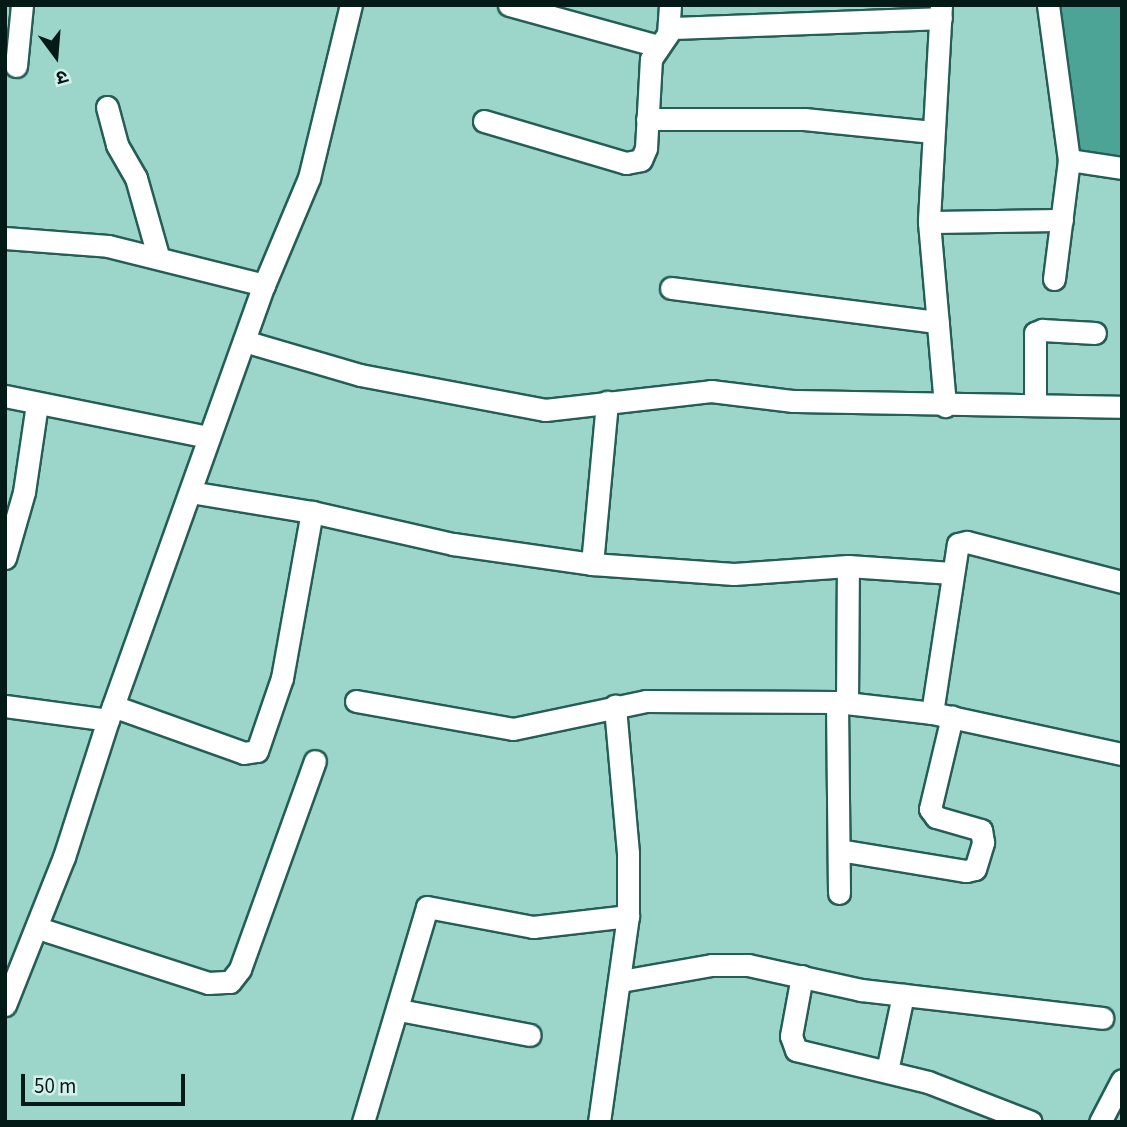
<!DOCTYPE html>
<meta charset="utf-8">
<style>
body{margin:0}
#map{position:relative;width:1127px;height:1127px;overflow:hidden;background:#9cd6cb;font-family:"Source Sans 3","Noto Sans Devanagari",sans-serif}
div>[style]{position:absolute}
.water>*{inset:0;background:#4ba496}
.roads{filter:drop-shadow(2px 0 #255e55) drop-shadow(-2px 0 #255e55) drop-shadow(0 2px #255e55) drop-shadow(0 -2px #255e55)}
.minor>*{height:21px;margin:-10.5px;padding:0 10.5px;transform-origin:10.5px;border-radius:10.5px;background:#fff}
span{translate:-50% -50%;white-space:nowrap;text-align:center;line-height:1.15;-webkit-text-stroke:5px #d4f0ea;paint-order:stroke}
.frame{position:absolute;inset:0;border:7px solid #031a17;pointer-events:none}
.north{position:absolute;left:21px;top:21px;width:70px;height:70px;-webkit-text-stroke:5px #d4f0ea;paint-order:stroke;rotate:164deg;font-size:19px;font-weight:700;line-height:28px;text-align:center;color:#031a17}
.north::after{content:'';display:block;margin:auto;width:24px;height:32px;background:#031a17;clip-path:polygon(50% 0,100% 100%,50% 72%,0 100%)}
.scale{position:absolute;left:21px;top:1074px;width:164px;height:32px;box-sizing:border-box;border:4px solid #031a17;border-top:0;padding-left:9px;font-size:21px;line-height:24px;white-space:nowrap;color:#031a17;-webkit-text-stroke:5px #d4f0ea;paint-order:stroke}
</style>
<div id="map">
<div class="water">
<div style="clip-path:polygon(1051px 5px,1122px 5px,1122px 174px,1064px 143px)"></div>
</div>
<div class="roads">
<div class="minor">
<div style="left:509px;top:5px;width:155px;rotate:15.4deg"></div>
<div style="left:941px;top:5px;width:217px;rotate:93.2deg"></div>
<div style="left:929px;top:222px;width:185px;rotate:85deg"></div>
<div style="left:1048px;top:5px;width:156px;rotate:82.3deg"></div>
<div style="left:1069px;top:160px;width:120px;rotate:97.2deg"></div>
<div style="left:670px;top:28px;width:271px;rotate:-2.1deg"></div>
<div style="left:16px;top:66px;width:61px;rotate:-84.4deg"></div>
<div style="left:107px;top:107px;width:39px;rotate:75deg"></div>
<div style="left:117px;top:145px;width:38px;rotate:60deg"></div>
<div style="left:136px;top:178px;width:81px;rotate:74.2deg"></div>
<div style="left:647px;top:119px;width:157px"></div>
<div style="left:804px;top:119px;width:129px;rotate:5.8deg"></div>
<div style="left:484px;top:121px;width:148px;rotate:16.5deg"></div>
<div style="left:626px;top:163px;width:15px;rotate:-11deg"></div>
<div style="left:641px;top:160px;width:13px;rotate:-67deg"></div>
<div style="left:646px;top:148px;width:89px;rotate:-86.8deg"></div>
<div style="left:651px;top:59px;width:30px;rotate:-56deg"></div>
<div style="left:668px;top:34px;width:29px;rotate:-86deg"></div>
<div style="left:1069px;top:160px;width:54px;rotate:8.6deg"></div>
<div style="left:929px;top:222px;width:133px;rotate:-0.9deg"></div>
<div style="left:5px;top:238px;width:103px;rotate:4.4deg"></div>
<div style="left:108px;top:246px;width:161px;rotate:14deg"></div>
<div style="left:671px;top:288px;width:269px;rotate:7.3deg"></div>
<div style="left:244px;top:341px;width:121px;rotate:16.3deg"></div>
<div style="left:360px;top:375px;width:188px;rotate:10.7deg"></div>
<div style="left:545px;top:410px;width:167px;rotate:-6.5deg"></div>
<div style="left:711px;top:391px;width:83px;rotate:7deg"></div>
<div style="left:793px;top:401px;width:329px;rotate:1deg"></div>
<div style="left:5px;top:396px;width:208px;rotate:11.4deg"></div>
<div style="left:1035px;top:403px;width:70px;rotate:-90deg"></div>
<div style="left:1035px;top:333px;width:8px;rotate:-23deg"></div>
<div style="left:1042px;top:330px;width:53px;rotate:3.2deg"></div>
<div style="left:190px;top:492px;width:124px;rotate:9.3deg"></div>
<div style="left:312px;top:512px;width:145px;rotate:12.8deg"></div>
<div style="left:453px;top:544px;width:140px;rotate:8.2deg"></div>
<div style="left:592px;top:564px;width:142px;rotate:4deg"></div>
<div style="left:734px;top:574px;width:114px;rotate:-4deg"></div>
<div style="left:848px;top:566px;width:104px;rotate:3.9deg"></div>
<div style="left:5px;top:558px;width:69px;rotate:-73.9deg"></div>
<div style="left:24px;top:492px;width:89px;rotate:-81.6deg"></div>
<div style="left:592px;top:564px;width:163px;rotate:-84.7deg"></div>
<div style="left:356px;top:701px;width:159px;rotate:10.1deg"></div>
<div style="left:513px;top:729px;width:136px;rotate:-11.9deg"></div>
<div style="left:646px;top:701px;width:191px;rotate:0.3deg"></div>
<div style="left:837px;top:702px;width:96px;rotate:6.6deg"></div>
<div style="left:932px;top:713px;width:194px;rotate:12.2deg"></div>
<div style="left:837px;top:702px;width:191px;rotate:89.4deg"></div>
<div style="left:847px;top:703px;width:137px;rotate:-89.6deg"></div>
<div style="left:5px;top:706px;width:104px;rotate:7.7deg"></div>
<div style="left:113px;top:706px;width:139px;rotate:19.7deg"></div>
<div style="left:244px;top:753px;width:13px;rotate:-9deg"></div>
<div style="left:257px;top:751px;width:77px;rotate:-71.1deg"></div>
<div style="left:282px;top:678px;width:169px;rotate:-79.8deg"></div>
<div style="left:932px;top:713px;width:171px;rotate:-81.3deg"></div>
<div style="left:958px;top:544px;width:9px;rotate:-13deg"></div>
<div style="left:967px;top:542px;width:160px;rotate:14.5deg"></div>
<div style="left:839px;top:850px;width:129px;rotate:9.4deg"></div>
<div style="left:966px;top:871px;width:9px;rotate:-13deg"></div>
<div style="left:975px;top:869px;width:28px;rotate:-73deg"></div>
<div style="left:983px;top:842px;width:12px;rotate:-99deg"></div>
<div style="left:981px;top:830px;width:47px;rotate:-163.9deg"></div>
<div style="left:936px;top:817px;width:10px;rotate:-127deg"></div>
<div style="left:930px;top:809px;width:95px;rotate:-76.6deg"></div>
<div style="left:38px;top:928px;width:179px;rotate:17.9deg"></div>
<div style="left:208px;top:983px;width:22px;rotate:-3deg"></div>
<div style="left:230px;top:982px;width:16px;rotate:-52deg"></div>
<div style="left:240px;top:969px;width:221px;rotate:-70.2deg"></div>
<div style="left:802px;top:976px;width:61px;rotate:100.4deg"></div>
<div style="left:791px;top:1036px;width:15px;rotate:70deg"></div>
<div style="left:796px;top:1050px;width:136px;rotate:13.6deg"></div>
<div style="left:928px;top:1082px;width:110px;rotate:21.2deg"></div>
<div style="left:621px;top:981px;width:92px;rotate:-10deg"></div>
<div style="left:712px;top:965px;width:36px"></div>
<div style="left:748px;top:965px;width:116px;rotate:12.5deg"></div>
<div style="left:861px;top:990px;width:243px;rotate:6.6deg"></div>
<div style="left:5px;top:1005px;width:159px;rotate:-68.3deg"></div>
<div style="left:64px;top:857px;width:144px;rotate:-72.2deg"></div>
<div style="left:108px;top:720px;width:462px;rotate:-70.3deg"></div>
<div style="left:264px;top:285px;width:116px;rotate:-67.2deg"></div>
<div style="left:309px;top:178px;width:178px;rotate:-76.4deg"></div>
<div style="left:399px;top:1010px;width:133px;rotate:10.8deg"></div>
<div style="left:887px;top:1071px;width:78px;rotate:-78.1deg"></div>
<div style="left:363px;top:1122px;width:224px;rotate:-73.4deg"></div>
<div style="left:427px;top:907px;width:108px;rotate:10.7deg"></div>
<div style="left:533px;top:927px;width:96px;rotate:-6.6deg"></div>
<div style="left:599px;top:1122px;width:208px;rotate:-82deg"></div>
<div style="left:628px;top:916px;width:63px;rotate:-90deg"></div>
<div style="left:628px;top:853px;width:148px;rotate:-95.1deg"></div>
<div style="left:1100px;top:1122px;width:47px;rotate:-62.4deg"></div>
</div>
</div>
<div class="frame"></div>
<div class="north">उ</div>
<div class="scale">50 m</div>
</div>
